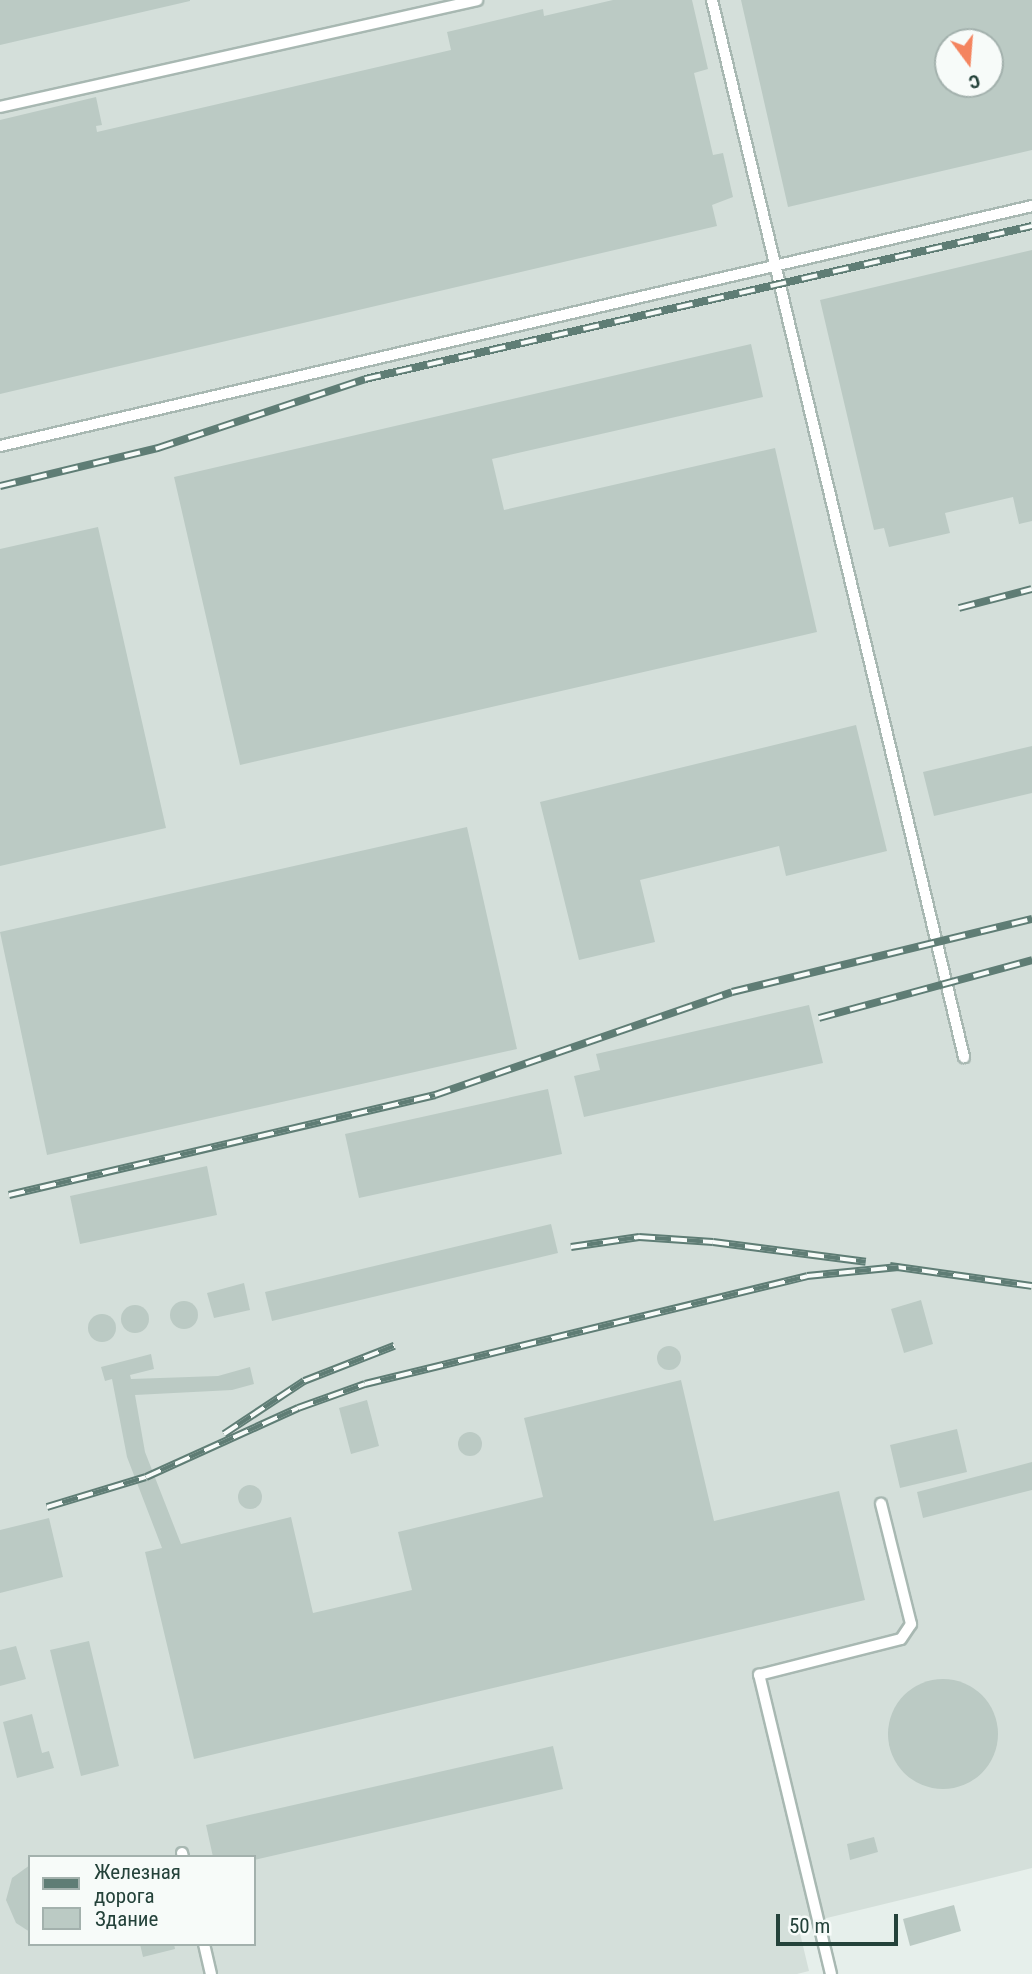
<!DOCTYPE html>
<meta charset="utf-8">
<style>
body{margin:0}
#map{position:relative;width:1032px;height:1974px;overflow:hidden;background:#e6efeb;font-family:"Roboto Condensed",sans-serif}
div>[style]{position:absolute}
.built>*{inset:0;background:#d4dfda}
.building>*{inset:0;background:#bbcac4}
.round{border-radius:50%}
.roads{filter:drop-shadow(2px 0 #a8b8b2) drop-shadow(-2px 0 #a8b8b2) drop-shadow(0 2px #a8b8b2) drop-shadow(0 -2px #a8b8b2)}
.service>*{height:10px;margin:-5px;padding:0 5px;transform-origin:5px;border-radius:5px;background:#fff}
.rail>*{height:8px;margin-top:-4px;transform-origin:0;background:repeating-linear-gradient(90deg,#f7fbf9 0 16px,#5f7d75 0 32px);box-sizing:border-box;border-block:2px solid #5f7d75}
span{translate:-50% -50%;white-space:nowrap;text-align:center;line-height:1.15;-webkit-text-stroke:6px #f7fbf9;paint-order:stroke}
.legend{position:absolute;left:28px;top:1855px;width:228px;height:91px;box-sizing:border-box;background:#f7fbf9;border:2px solid #a3b1ad;margin:0;padding:9px 12px;list-style:none;font-size:21px;color:#24423a}
.legend li{display:flex;align-items:center;gap:14px;height:35px}
.legend b{width:35px;border:2px solid #a3b1ad}
.north{position:absolute;left:934px;top:28px;width:70px;height:70px;box-sizing:border-box;background:#f7fbf9;border:2px solid #a3b1ad;border-radius:50%;rotate:164deg;font-size:19px;font-weight:700;line-height:28px;text-align:center;color:#24423a}
.north::after{content:'';display:block;margin:auto;width:24px;height:32px;background:#f4845f;clip-path:polygon(50% 0,100% 100%,50% 72%,0 100%)}
.scale{position:absolute;left:776px;top:1914px;width:122px;height:32px;box-sizing:border-box;border:4px solid #24423a;border-top:0;padding-left:9px;font-size:21px;line-height:24px;white-space:nowrap;color:#24423a;-webkit-text-stroke:5px #f7fbf9;paint-order:stroke}
</style>
<div id="map">
<div class="built">
<div style="clip-path:polygon(evenodd,0 0,1032px 0,1032px 1868px,798px 1925px,809px 1971px,797px 1974px,0 1974px,0 0,948px 42px,990px 42px,990px 84px,948px 84px,948px 42px,0 0,30px 1857px,254px 1857px,254px 1944px,30px 1944px,30px 1857px)"></div>
</div>
<div class="building">
<div style="clip-path:polygon(0 0,190px 0,190px 1px,0 45px)"></div>
<div style="clip-path:polygon(613px 0,692px 0,708px 69px,694px 73px,713px 155px,723px 153px,733px 197px,712px 205px,717px 226px,0 394px,0 120px,96px 97px,102px 125px,96px 126px,97px 132px,451px 50px,447px 32px,543px 9px,544px 16px)"></div>
<div style="clip-path:polygon(evenodd,741px 0,1032px 0,1032px 150px,788px 207px,741px 0,948px 42px,990px 42px,990px 84px,948px 84px,948px 42px)"></div>
<div style="clip-path:polygon(1032px 250px,1032px 521px,1019px 524px,1013px 497px,945px 513px,950px 533px,889px 547px,884px 528px,874px 530px,820px 300px)"></div>
<div style="clip-path:polygon(751px 344px,763px 397px,492px 459px,504px 510px,775px 448px,817px 632px,240px 765px,174px 477px)"></div>
<div style="clip-path:polygon(98px 527px,166px 828px,0 866px,0 549px)"></div>
<div style="clip-path:polygon(856px 725px,887px 851px,786px 876px,779px 846px,640px 880px,655px 942px,579px 960px,540px 802px)"></div>
<div style="clip-path:polygon(1032px 746px,1032px 793px,934px 816px,923px 772px)"></div>
<div style="clip-path:polygon(467px 827px,517px 1049px,47px 1155px,0 932px)"></div>
<div style="clip-path:polygon(809px 1005px,823px 1063px,584px 1117px,574px 1076px,600px 1070px,596px 1054px)"></div>
<div style="clip-path:polygon(548px 1089px,562px 1154px,359px 1198px,345px 1134px)"></div>
<div style="clip-path:polygon(207px 1166px,217px 1215px,80px 1244px,70px 1196px)"></div>
<div style="clip-path:polygon(551px 1224px,558px 1253px,272px 1321px,265px 1292px)"></div>
<div style="clip-path:polygon(244px 1283px,250px 1310px,214px 1318px,207px 1293px)"></div>
<div style="clip-path:polygon(921px 1300px,933px 1344px,904px 1353px,891px 1309px)"></div>
<div class="round" style="left:170px;top:1301px;width:28px;height:28px"></div>
<div class="round" style="left:121px;top:1305px;width:28px;height:28px"></div>
<div class="round" style="left:88px;top:1314px;width:28px;height:28px"></div>
<div class="round" style="left:657px;top:1346px;width:24px;height:24px"></div>
<div style="clip-path:polygon(151px 1354px,154px 1369px,130px 1375px,131px 1379px,218px 1376px,250px 1367px,254px 1384px,232px 1390px,135px 1395px,145px 1452px,181px 1544px,291px 1517px,313px 1613px,412px 1590px,398px 1532px,543px 1497px,524px 1418px,681px 1380px,714px 1521px,839px 1491px,865px 1600px,194px 1759px,145px 1552px,162px 1548px,127px 1457px,112px 1379px,105px 1381px,101px 1367px)"></div>
<div style="clip-path:polygon(367px 1400px,379px 1446px,351px 1454px,339px 1408px)"></div>
<div style="clip-path:polygon(957px 1429px,967px 1472px,900px 1488px,890px 1445px)"></div>
<div class="round" style="left:458px;top:1432px;width:24px;height:24px"></div>
<div style="clip-path:polygon(1032px 1462px,1032px 1490px,923px 1518px,917px 1492px)"></div>
<div class="round" style="left:238px;top:1485px;width:24px;height:24px"></div>
<div style="clip-path:polygon(49px 1518px,63px 1577px,0 1593px,0 1530px)"></div>
<div style="clip-path:polygon(89px 1641px,119px 1766px,81px 1776px,50px 1650px)"></div>
<div style="clip-path:polygon(16px 1646px,26px 1679px,0 1686px,0 1650px)"></div>
<div class="round" style="left:888px;top:1679px;width:110px;height:110px"></div>
<div style="clip-path:polygon(32px 1714px,42px 1753px,49px 1751px,54px 1768px,17px 1778px,3px 1722px)"></div>
<div style="clip-path:polygon(553px 1746px,563px 1789px,254px 1860px,213px 1857px,206px 1825px)"></div>
<div style="clip-path:polygon(874px 1837px,878px 1852px,850px 1860px,847px 1844px)"></div>
<div style="clip-path:polygon(30px 1865px,30px 1932px,16px 1923px,6px 1900px,12px 1878px)"></div>
<div style="clip-path:polygon(954px 1905px,961px 1931px,910px 1946px,903px 1919px)"></div>
<div style="clip-path:polygon(140px 1944px,174px 1944px,175px 1949px,143px 1957px)"></div>
</div>
<div class="roads">
<div class="service">
<div style="left:712px;top:0;width:1087px;rotate:76.59deg"></div>
<div style="left:0;top:107px;width:489px;rotate:-12.6deg"></div>
<div style="left:0;top:446px;width:1060px;rotate:-13.09deg"></div>
<div style="left:182px;top:1853px;width:4px;rotate:76deg"></div>
<div style="left:204px;top:1944px;width:31px;rotate:77deg"></div>
<div style="left:831px;top:1974px;width:308px;rotate:-103.5deg"></div>
<div style="left:759px;top:1675px;width:146px;rotate:-14.2deg"></div>
<div style="left:901px;top:1639px;width:18px;rotate:-56deg"></div>
<div style="left:911px;top:1624px;width:124px;rotate:-104deg"></div>
</div>
</div>
<div class="rail">
<div style="left:0;top:486px;width:163px;rotate:-13.5deg"></div>
<div style="left:158px;top:448px;width:218px;rotate:-18.4deg"></div>
<div style="left:365px;top:379px;width:684px;rotate:-12.92deg"></div>
<div style="left:959px;top:608px;width:75px;rotate:-14.6deg"></div>
<div style="left:819px;top:1018px;width:221px;rotate:-15.2deg"></div>
<div style="left:9px;top:1195px;width:438px;rotate:-13.2deg"></div>
<div style="left:435px;top:1095px;width:314px;rotate:-19.1deg"></div>
<div style="left:732px;top:992px;width:309px;rotate:-13.7deg"></div>
<div style="left:571px;top:1247px;width:69px;rotate:-8.4deg"></div>
<div style="left:639px;top:1237px;width:74px;rotate:3.9deg"></div>
<div style="left:713px;top:1242px;width:154px;rotate:7.4deg"></div>
<div style="left:890px;top:1266px;width:143px;rotate:8deg"></div>
<div style="left:224px;top:1434px;width:96px;rotate:-33.5deg"></div>
<div style="left:304px;top:1381px;width:97px;rotate:-21.3deg"></div>
<div style="left:47px;top:1507px;width:103px;rotate:-16.9deg"></div>
<div style="left:146px;top:1477px;width:167px;rotate:-24.4deg"></div>
<div style="left:298px;top:1408px;width:71px;rotate:-19.7deg"></div>
<div style="left:365px;top:1384px;width:455px;rotate:-13.7deg"></div>
<div style="left:807px;top:1276px;width:92px;rotate:-5.6deg"></div>
</div>
<ul class="legend">
<li><b style="height:9px;background:#5f7d75"></b>Железная дорога</li>
<li><b style="height:19px;background:#bbcac4"></b>Здание</li>
</ul>
<div class="north">С</div>
<div class="scale">50 m</div>
</div>
